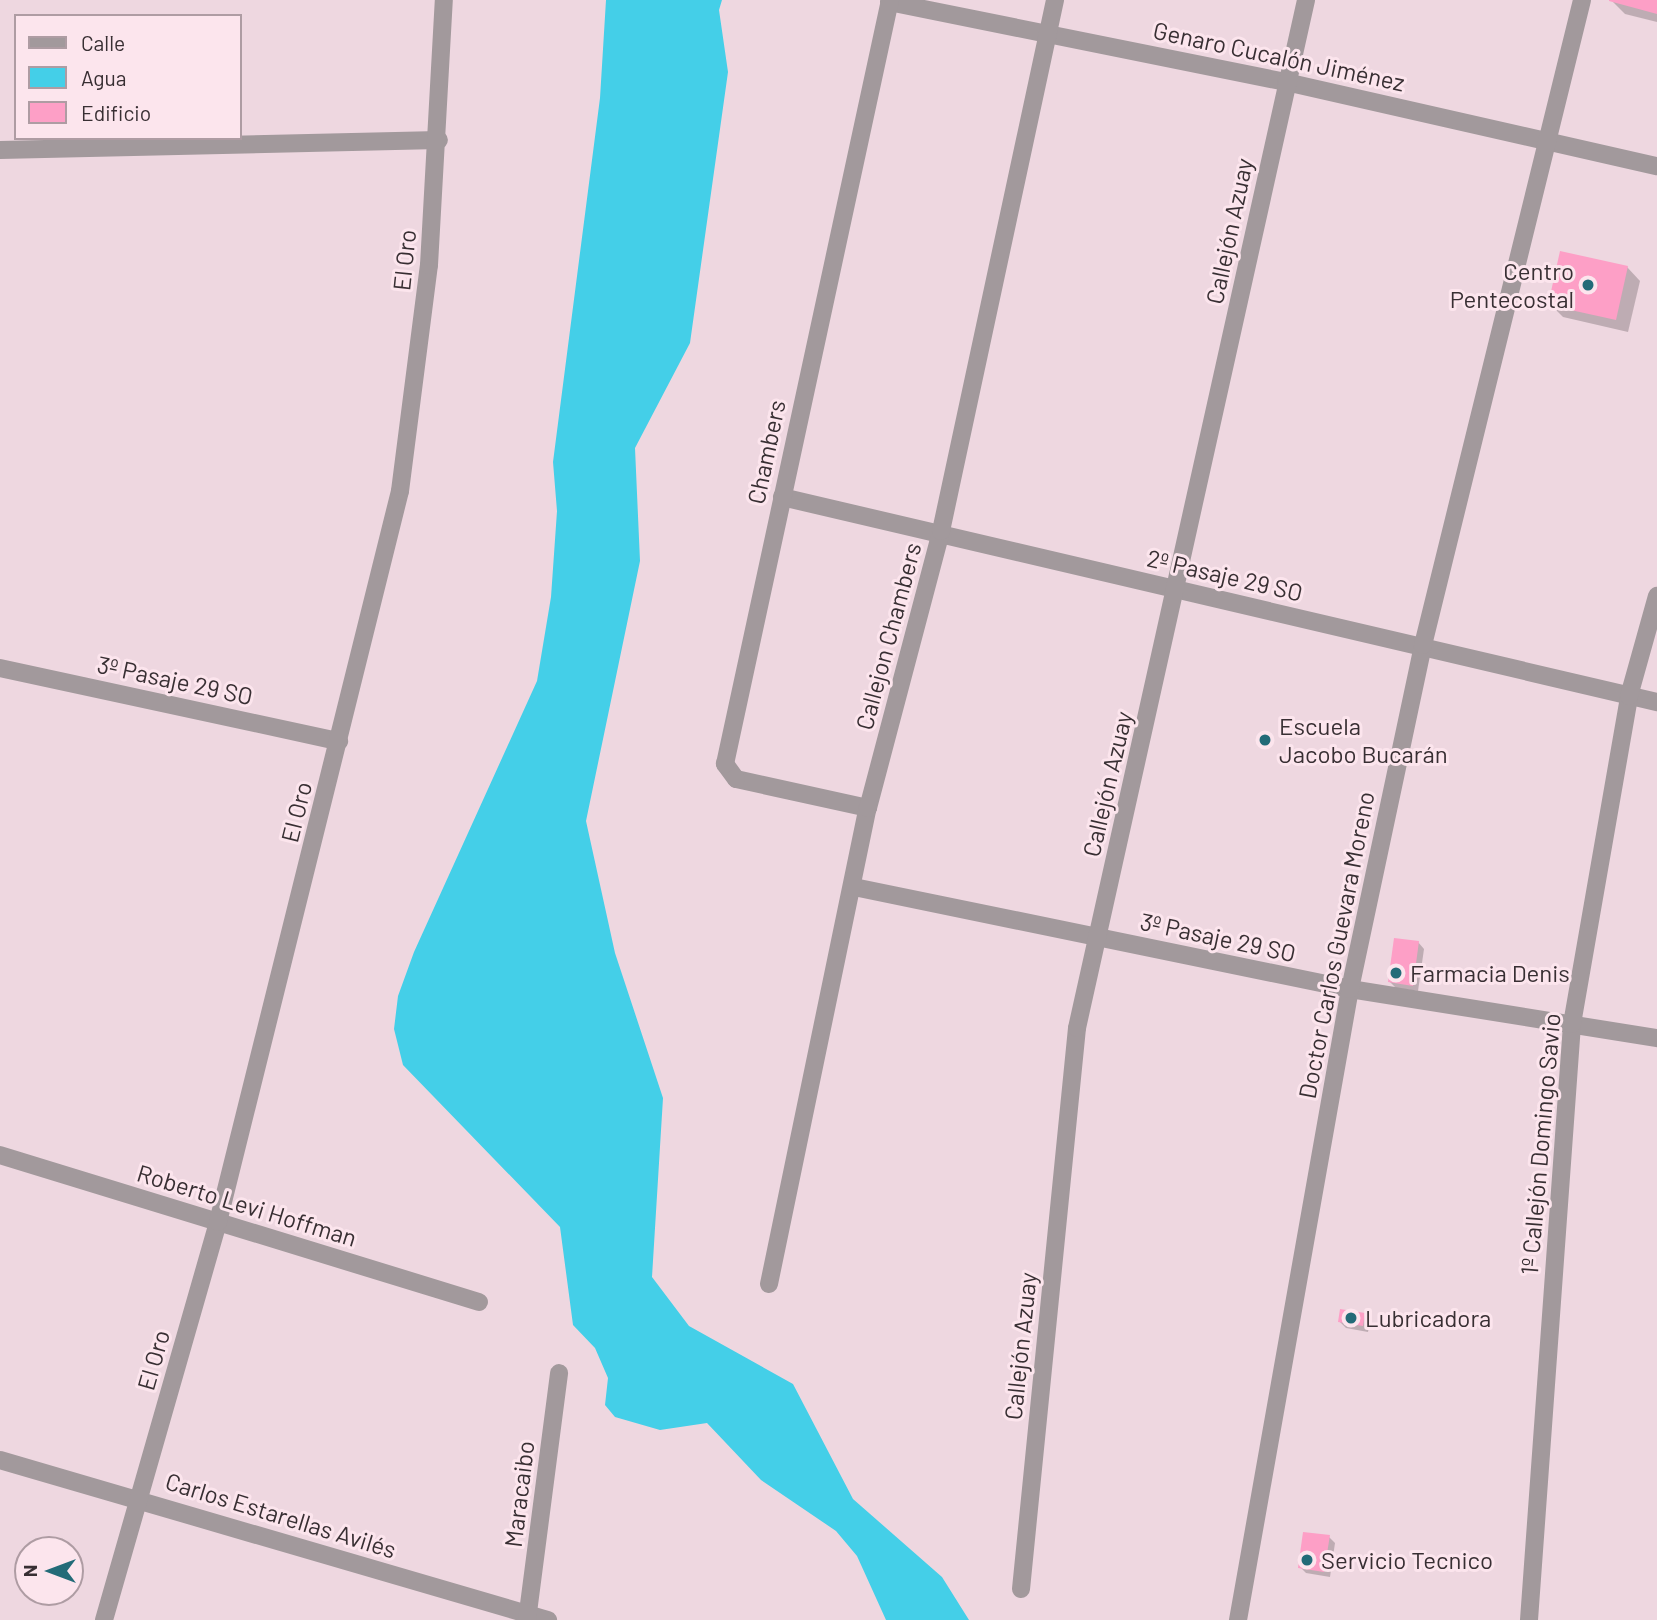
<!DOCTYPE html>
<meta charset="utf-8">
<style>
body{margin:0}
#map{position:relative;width:1657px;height:1620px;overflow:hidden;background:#eed7e0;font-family:Barlow,sans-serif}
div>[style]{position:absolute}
.water>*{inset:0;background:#44cfe8}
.shadow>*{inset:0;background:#0003}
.building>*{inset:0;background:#fd9fc6}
.minor>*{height:18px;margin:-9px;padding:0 9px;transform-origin:9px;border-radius:9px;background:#a2999c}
.tertiary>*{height:18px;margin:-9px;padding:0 9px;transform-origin:9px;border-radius:9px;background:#a2999c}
.dots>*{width:19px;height:19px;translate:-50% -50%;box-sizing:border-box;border:4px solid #fce5ed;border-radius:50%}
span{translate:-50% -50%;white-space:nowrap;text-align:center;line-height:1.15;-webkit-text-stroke:6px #fce5ed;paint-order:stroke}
.street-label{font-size:24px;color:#382f33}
.poi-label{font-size:24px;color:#382f33}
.right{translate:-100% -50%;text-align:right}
.left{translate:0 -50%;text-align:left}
.legend{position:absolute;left:14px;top:14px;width:228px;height:126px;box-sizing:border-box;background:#fce5ed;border:2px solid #ae9ca3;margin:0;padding:9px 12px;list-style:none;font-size:21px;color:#382f33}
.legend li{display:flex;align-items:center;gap:14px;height:35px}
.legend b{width:35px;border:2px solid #ae9ca3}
.north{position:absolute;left:14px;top:1536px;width:70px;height:70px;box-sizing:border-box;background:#fce5ed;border:2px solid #ae9ca3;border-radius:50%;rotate:270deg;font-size:19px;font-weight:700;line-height:28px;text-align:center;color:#382f33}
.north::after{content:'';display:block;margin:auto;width:24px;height:32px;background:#236b78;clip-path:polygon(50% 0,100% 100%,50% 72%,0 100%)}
</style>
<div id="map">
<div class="water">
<div style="clip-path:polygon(606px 0,722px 0,719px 10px,728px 72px,690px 343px,635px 448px,640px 561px,586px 821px,615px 953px,663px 1098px,652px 1277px,689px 1326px,793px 1384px,853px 1499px,942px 1577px,969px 1620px,886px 1620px,857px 1556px,836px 1531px,761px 1480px,707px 1423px,660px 1430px,615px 1417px,605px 1405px,608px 1378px,595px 1348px,573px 1325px,560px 1227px,403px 1065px,394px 1029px,398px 996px,414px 952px,537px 681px,551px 597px,557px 511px,553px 462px,600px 98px)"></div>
</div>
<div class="shadow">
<div style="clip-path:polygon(1657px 0,1657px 22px,1625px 14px,1612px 1px)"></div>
<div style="clip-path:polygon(1627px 267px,1640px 281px,1628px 332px,1563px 317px,1550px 304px)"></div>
<div style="clip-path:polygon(1418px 942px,1424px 949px,1418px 991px,1396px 988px,1390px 982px)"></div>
<div style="clip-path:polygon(1364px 1315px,1370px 1321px,1368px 1332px,1346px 1328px,1340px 1322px)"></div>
<div style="clip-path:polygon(1329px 1537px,1335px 1543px,1330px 1577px,1306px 1573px,1300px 1567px)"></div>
</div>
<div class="building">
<div style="clip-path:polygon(1609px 0,1657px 0,1657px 14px,1609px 1px)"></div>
<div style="clip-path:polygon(1560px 251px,1628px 266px,1616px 320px,1548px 305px)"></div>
<div style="clip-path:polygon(1394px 938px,1419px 941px,1413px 986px,1388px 982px)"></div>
<div style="clip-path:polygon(1340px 1309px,1365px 1313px,1363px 1326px,1338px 1322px)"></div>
<div style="clip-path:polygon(1303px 1532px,1330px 1535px,1324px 1572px,1298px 1568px)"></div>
</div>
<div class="minor">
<div style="left:889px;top:2px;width:405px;rotate:11.4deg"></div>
<div style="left:1286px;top:82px;width:380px;rotate:12.8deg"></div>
<div style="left:0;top:150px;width:439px;rotate:-1.3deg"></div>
<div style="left:782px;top:497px;width:899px;rotate:13.19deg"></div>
<div style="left:0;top:668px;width:347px;rotate:12.2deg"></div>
<div style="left:868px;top:808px;width:135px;rotate:-167.6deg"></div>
<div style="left:736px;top:779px;width:19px;rotate:-126deg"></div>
<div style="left:725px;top:764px;width:782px;rotate:-77.81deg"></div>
<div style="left:854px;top:887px;width:506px;rotate:11.62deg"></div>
<div style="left:1350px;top:989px;width:311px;rotate:9.1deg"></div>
<div style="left:0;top:1155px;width:501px;rotate:17.06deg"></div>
<div style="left:769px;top:1284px;width:486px;rotate:-78.3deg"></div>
<div style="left:868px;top:808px;width:286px;rotate:-75.2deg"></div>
<div style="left:941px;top:531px;width:543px;rotate:-77.88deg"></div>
<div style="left:0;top:1460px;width:571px;rotate:16.28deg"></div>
<div style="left:1021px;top:1589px;width:564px;rotate:-84.3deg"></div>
<div style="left:1077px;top:1028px;width:1053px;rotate:-77.44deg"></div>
<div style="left:104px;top:1620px;width:414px;rotate:-74deg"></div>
<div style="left:218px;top:1222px;width:753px;rotate:-76.02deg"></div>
<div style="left:400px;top:491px;width:228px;rotate:-82.7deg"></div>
<div style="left:429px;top:265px;width:265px;rotate:-86.8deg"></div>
<div style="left:527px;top:1620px;width:249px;rotate:-82.6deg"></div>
<div style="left:1529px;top:1620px;width:598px;rotate:-85.87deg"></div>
<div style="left:1572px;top:1024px;width:333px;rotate:-80.1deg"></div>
<div style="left:1629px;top:696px;width:104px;rotate:-74.4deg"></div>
</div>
<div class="tertiary">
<div style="left:1238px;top:1620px;width:641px;rotate:-79.94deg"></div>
<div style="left:1350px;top:989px;width:352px;rotate:-78deg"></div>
<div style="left:1423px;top:645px;width:664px;rotate:-76.15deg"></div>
</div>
<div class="dots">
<div style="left:1588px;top:285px;background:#236b78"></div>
<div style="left:1265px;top:740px;background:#236b78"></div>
<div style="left:1396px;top:973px;background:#236b78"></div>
<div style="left:1351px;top:1318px;background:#236b78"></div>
<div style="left:1307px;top:1560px;background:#236b78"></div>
</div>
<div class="street-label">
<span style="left:1279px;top:56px;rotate:12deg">Genaro Cucalón Jiménez</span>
<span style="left:1229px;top:231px;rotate:-78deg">Callejón Azuay</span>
<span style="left:404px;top:260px;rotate:-84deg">El Oro</span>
<span style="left:766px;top:452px;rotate:-78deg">Chambers</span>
<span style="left:1225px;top:575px;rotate:13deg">2º Pasaje 29 SO</span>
<span style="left:888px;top:636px;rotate:-75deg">Callejon Chambers</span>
<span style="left:175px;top:680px;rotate:12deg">3º Pasaje 29 SO</span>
<span style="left:1107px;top:784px;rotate:-77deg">Callejón Azuay</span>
<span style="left:296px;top:812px;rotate:-76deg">El Oro</span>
<span style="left:1218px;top:937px;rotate:12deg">3º Pasaje 29 SO</span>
<span style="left:1336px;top:945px;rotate:-79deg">Doctor Carlos Guevara Moreno</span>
<span style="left:1540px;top:1144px;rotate:-85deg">1º Callejón Domingo Savio</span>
<span style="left:247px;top:1205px;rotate:17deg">Roberto Levi Hoffman</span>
<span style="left:1020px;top:1346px;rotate:-84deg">Callejón Azuay</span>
<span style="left:153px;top:1360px;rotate:-74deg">El Oro</span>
<span style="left:519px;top:1494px;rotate:-83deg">Maracaibo</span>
<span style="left:281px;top:1515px;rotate:17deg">Carlos Estarellas Avilés</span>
</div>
<div class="poi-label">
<span class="right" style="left:1574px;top:285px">Centro<br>Pentecostal</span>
<span class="left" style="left:1279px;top:740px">Escuela<br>Jacobo Bucarán</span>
<span class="left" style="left:1410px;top:973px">Farmacia Denis</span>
<span class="left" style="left:1365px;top:1318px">Lubricadora</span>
<span class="left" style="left:1321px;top:1560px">Servicio Tecnico</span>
</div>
<ul class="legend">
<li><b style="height:9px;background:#a2999c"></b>Calle</li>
<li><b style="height:19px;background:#44cfe8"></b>Agua</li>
<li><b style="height:19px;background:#fd9fc6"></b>Edificio</li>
</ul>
<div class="north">N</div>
</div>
